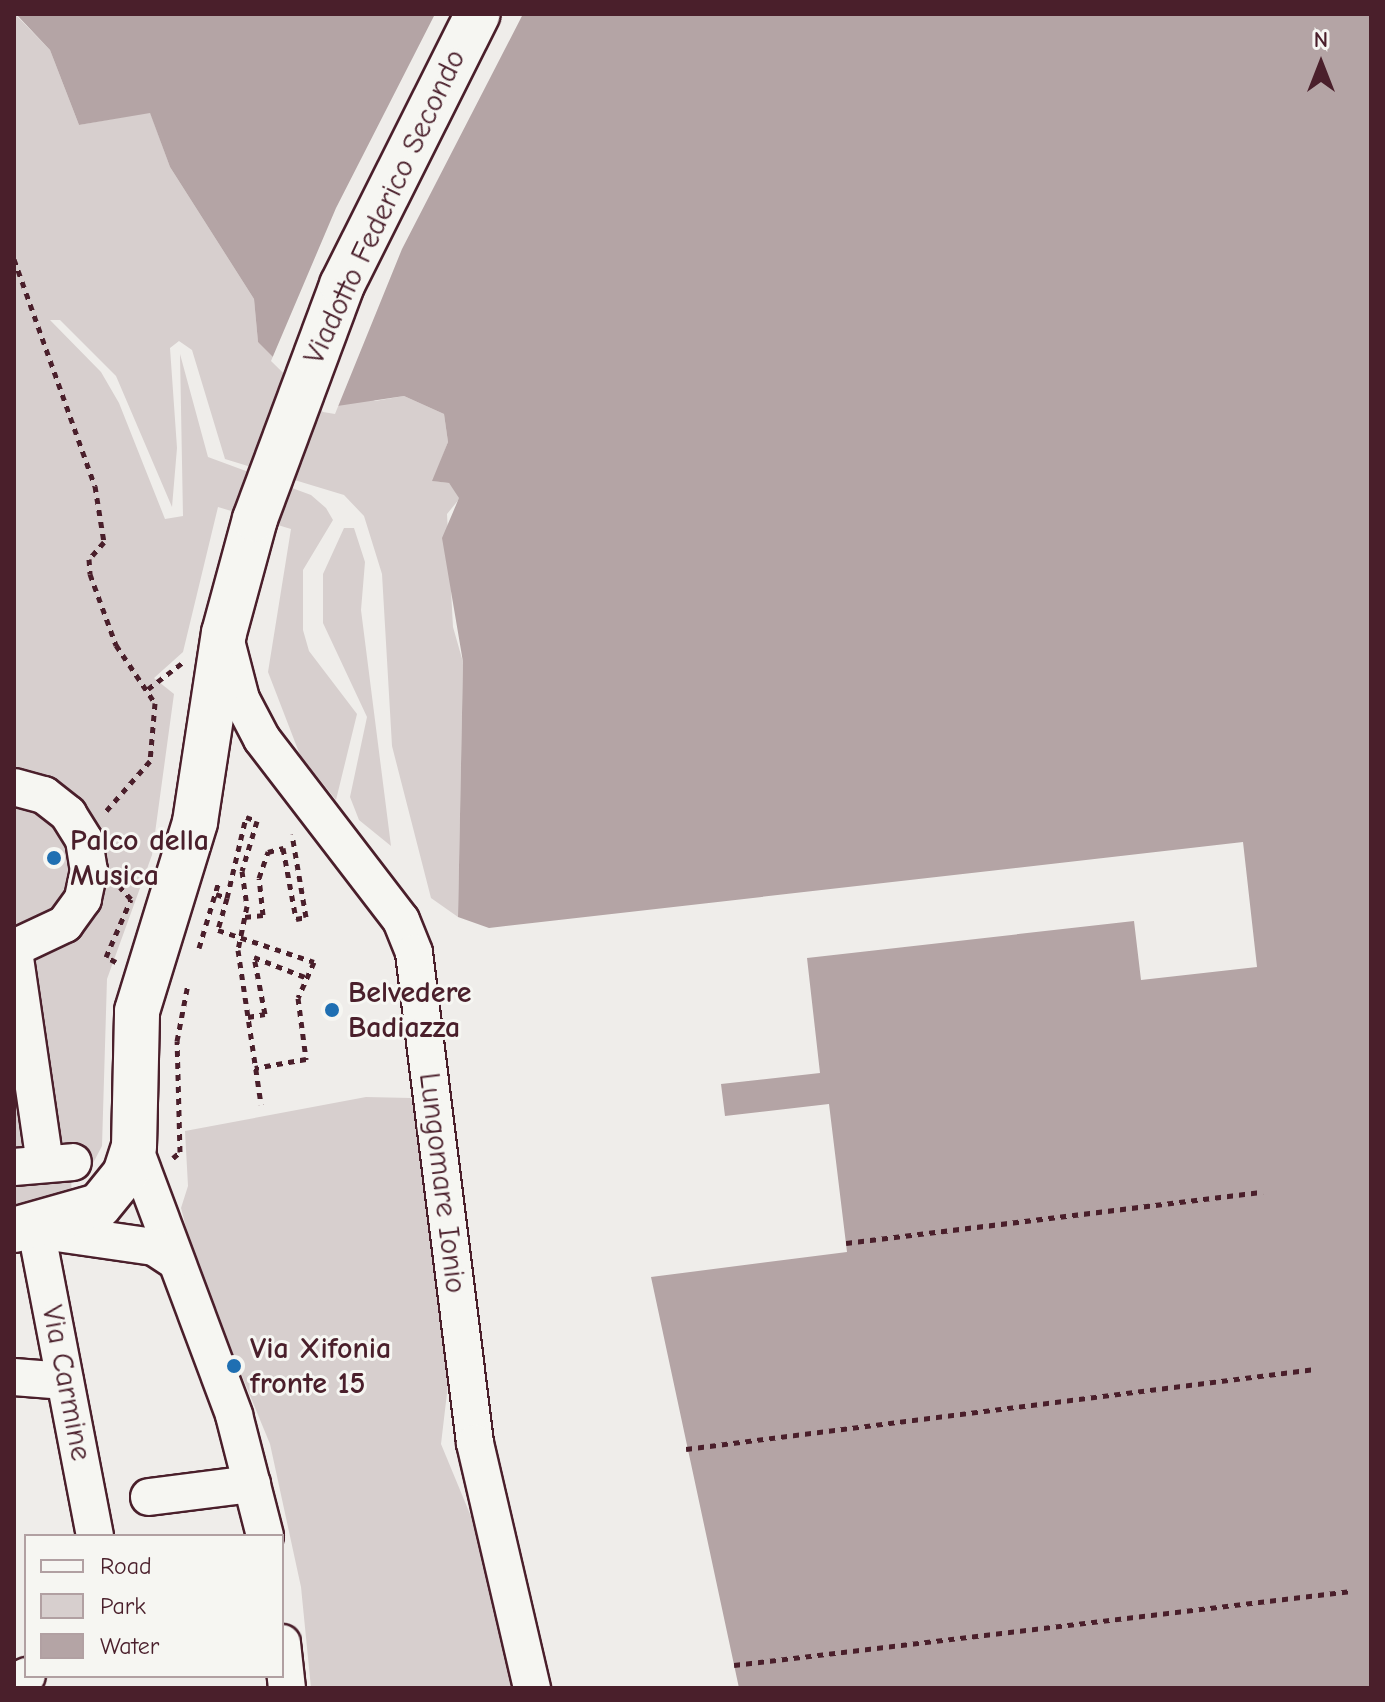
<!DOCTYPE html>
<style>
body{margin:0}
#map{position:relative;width:1385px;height:1702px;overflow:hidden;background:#efedea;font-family:"Comic Neue",sans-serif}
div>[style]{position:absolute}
.green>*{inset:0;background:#d7cfce}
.water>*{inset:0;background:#b4a4a5}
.pier>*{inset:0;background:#efedea}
.path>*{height:5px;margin-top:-2.5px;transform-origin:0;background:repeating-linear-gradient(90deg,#4a1f2b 0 6px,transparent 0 12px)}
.roads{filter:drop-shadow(2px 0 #4a1f2b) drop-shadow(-2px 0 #4a1f2b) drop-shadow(0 2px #4a1f2b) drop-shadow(0 -2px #4a1f2b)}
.minor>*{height:36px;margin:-18px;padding:0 18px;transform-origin:18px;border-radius:18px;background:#f6f6f2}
.major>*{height:44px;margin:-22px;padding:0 22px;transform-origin:22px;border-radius:22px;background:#f6f6f2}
.dots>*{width:22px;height:22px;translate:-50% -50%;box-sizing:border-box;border:4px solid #f6f6f2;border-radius:50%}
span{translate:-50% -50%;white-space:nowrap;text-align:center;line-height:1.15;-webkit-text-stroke:6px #f6f6f2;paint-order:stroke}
.street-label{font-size:30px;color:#4a1f2b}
.poi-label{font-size:30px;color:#4a1f2b;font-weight:700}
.left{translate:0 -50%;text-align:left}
.frame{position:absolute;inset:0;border:16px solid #4a1f2b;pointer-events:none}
.legend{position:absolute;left:24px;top:1534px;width:260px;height:144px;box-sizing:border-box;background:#f6f6f2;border:2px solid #b1a0a2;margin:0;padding:10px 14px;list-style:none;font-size:24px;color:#4a1f2b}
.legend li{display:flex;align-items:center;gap:16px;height:40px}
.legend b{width:40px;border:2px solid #b1a0a2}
.north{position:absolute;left:1281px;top:24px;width:80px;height:80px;-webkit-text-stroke:6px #f6f6f2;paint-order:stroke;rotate:0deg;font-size:22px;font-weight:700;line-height:32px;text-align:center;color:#4a1f2b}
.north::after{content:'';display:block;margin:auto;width:28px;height:36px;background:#4a1f2b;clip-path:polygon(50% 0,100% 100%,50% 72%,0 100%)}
</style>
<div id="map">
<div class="green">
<div style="clip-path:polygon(15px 14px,50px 50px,79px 125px,150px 112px,170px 167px,254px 299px,258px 342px,375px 401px,404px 396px,444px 414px,448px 442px,433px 481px,449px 483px,460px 498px,447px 514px,453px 627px,463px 662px,458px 917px,431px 898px,392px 746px,382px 574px,364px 516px,344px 495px,225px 459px,192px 350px,179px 341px,170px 348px,177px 448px,172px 507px,116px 376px,60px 320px,50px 320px,101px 372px,119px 403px,165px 519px,183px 516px,180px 354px,208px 457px,311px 495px,326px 508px,333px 520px,303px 570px,303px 630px,309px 651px,357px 714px,336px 800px,300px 755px,268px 672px,291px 529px,218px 507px,183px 652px,154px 678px,174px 694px,152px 855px,107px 979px,102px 1146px,91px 1167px,71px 1177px,72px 1201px,14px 1211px)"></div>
<div style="clip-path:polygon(344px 528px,354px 528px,365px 562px,361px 610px,391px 846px,359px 820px,350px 797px,367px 717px,323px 623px,323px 574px)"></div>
<div style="clip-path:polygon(366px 1097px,411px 1098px,423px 1132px,449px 1376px,441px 1444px,489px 1560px,519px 1688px,311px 1688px,301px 1587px,270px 1444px,195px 1262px,181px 1208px,188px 1186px,185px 1131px)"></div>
</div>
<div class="water">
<div style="clip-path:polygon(16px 14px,1371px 14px,1371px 1688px,739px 1688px,651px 1277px,847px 1252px,829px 1104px,725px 1116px,721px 1084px,820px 1073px,807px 958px,1134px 921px,1141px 980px,1257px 967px,1243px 842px,489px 928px,458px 917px,463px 662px,442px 538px,459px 498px,449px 483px,432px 481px,448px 442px,444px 414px,404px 396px,324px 408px,258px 342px,254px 299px,170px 167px,150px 113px,79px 125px,50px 50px)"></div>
</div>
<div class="pier">
<div style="clip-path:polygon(435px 14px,523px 14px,402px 249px,335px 414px,323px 412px,271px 361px,336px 208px)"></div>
</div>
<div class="path">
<div style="left:14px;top:259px;width:241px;rotate:70.4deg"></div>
<div style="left:95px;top:486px;width:57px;rotate:80.9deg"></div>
<div style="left:104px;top:542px;width:23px;rotate:131deg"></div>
<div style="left:89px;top:559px;width:15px;rotate:86deg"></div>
<div style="left:90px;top:574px;width:76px;rotate:69.9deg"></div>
<div style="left:116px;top:645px;width:70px;rotate:56.1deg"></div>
<div style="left:155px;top:703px;width:58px;rotate:94.9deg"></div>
<div style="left:150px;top:761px;width:67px;rotate:131.3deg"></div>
<div style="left:148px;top:689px;width:43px;rotate:-37.4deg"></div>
<div style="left:216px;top:894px;width:12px;rotate:20deg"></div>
<div style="left:227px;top:898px;width:83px;rotate:-76.8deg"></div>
<div style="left:246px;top:817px;width:12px;rotate:20deg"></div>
<div style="left:257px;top:821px;width:52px;rotate:106.7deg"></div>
<div style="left:242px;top:871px;width:35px;rotate:82deg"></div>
<div style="left:247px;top:906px;width:45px;rotate:101.6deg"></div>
<div style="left:238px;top:950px;width:156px;rotate:81.5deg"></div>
<div style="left:227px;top:898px;width:33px;rotate:106deg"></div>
<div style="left:218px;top:930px;width:101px;rotate:18.4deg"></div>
<div style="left:314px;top:962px;width:39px;rotate:114deg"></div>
<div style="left:298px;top:998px;width:62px;rotate:82.5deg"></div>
<div style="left:306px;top:1059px;width:52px;rotate:170deg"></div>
<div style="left:245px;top:917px;width:18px;rotate:-6deg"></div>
<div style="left:263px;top:915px;width:37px;rotate:-96deg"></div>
<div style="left:259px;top:878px;width:28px;rotate:-71deg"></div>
<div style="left:268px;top:852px;width:16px;rotate:-15deg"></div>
<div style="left:283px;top:848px;width:72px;rotate:79.6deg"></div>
<div style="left:296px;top:919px;width:10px;rotate:-11deg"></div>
<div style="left:306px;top:917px;width:84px;rotate:-99.6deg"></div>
<div style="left:199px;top:948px;width:70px;rotate:-73.4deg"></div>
<div style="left:116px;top:962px;width:11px;rotate:-153deg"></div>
<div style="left:106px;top:957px;width:63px;rotate:-66.7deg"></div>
<div style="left:131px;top:899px;width:16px;rotate:-133deg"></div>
<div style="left:248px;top:1017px;width:17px;rotate:-10deg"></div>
<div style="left:265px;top:1014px;width:58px;rotate:-100.9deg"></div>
<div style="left:254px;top:957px;width:55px;rotate:21.4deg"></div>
<div style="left:173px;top:1158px;width:9px;rotate:-41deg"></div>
<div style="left:180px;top:1152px;width:111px;rotate:-91.5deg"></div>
<div style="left:177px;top:1041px;width:58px;rotate:-79.1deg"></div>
<div style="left:846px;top:1243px;width:420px;rotate:-7deg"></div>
<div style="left:686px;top:1449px;width:634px;rotate:-7.25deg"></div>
<div style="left:734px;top:1665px;width:622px;rotate:-6.83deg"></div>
</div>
<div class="roads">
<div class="minor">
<div style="left:226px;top:641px;width:60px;rotate:75.5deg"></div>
<div style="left:241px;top:699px;width:45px;rotate:62.3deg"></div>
<div style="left:262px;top:739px;width:228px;rotate:52.5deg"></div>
<div style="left:401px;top:920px;width:35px;rotate:68deg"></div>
<div style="left:414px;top:953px;width:494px;rotate:82.9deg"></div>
<div style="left:475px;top:1443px;width:252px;rotate:76.9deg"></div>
<div style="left:14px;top:787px;width:31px;rotate:15deg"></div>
<div style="left:44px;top:795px;width:31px;rotate:38deg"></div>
<div style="left:68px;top:814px;width:31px;rotate:58deg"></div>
<div style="left:84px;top:840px;width:30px;rotate:81deg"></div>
<div style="left:89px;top:870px;width:30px;rotate:102deg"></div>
<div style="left:83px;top:899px;width:31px;rotate:126deg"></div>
<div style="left:65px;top:924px;width:56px;rotate:154.8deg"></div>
<div style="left:14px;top:951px;width:215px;rotate:81.7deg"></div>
<div style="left:134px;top:1147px;width:286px;rotate:69.5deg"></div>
<div style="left:234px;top:1415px;width:125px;rotate:75.6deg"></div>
<div style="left:14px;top:1167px;width:59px;rotate:-4.8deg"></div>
<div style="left:14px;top:1377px;width:51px;rotate:4.5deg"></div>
<div style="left:149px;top:1497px;width:104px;rotate:-7.2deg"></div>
<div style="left:95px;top:1536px;width:312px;rotate:-100.9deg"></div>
<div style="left:36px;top:1230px;width:119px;rotate:8.2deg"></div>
<div style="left:154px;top:1247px;width:24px;rotate:33deg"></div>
<div style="left:282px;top:1643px;width:45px;rotate:83.7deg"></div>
<div style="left:14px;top:1682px;width:14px;rotate:-25deg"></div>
</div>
<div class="major">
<div style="left:14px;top:1230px;width:88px;rotate:-15.8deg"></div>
<div style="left:99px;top:1206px;width:41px;rotate:-50.9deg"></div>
<div style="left:125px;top:1174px;width:28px;rotate:-72deg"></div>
<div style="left:134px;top:1147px;width:136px;rotate:-88.7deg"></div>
<div style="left:137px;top:1011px;width:198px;rotate:-72.9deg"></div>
<div style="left:195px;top:822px;width:191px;rotate:-81.3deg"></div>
<div style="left:224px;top:633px;width:118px;rotate:-74.8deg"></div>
<div style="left:255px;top:519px;width:250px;rotate:-69.6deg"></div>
<div style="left:342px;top:285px;width:303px;rotate:-63.4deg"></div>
</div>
</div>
<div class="dots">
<div style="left:54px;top:858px;background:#1f6fb2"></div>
<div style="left:332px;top:1010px;background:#1f6fb2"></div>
<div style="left:234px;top:1366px;background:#1f6fb2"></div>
</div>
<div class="street-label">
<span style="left:385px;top:207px;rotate:-65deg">Viadotto Federico Secondo</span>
<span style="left:442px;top:1183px;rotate:83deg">Lungomare Ionio</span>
<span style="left:66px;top:1383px;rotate:79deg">Via Carmine</span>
</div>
<div class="poi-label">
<span class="left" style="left:70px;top:858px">Palco della<br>Musica</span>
<span class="left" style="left:348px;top:1010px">Belvedere<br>Badiazza</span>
<span class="left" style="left:250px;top:1366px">Via Xifonia<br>fronte 15</span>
</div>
<div class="frame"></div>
<ul class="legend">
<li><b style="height:10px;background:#f6f6f2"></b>Road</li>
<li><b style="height:22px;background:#d7cfce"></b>Park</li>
<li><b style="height:22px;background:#b4a4a5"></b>Water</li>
</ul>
<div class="north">N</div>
</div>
